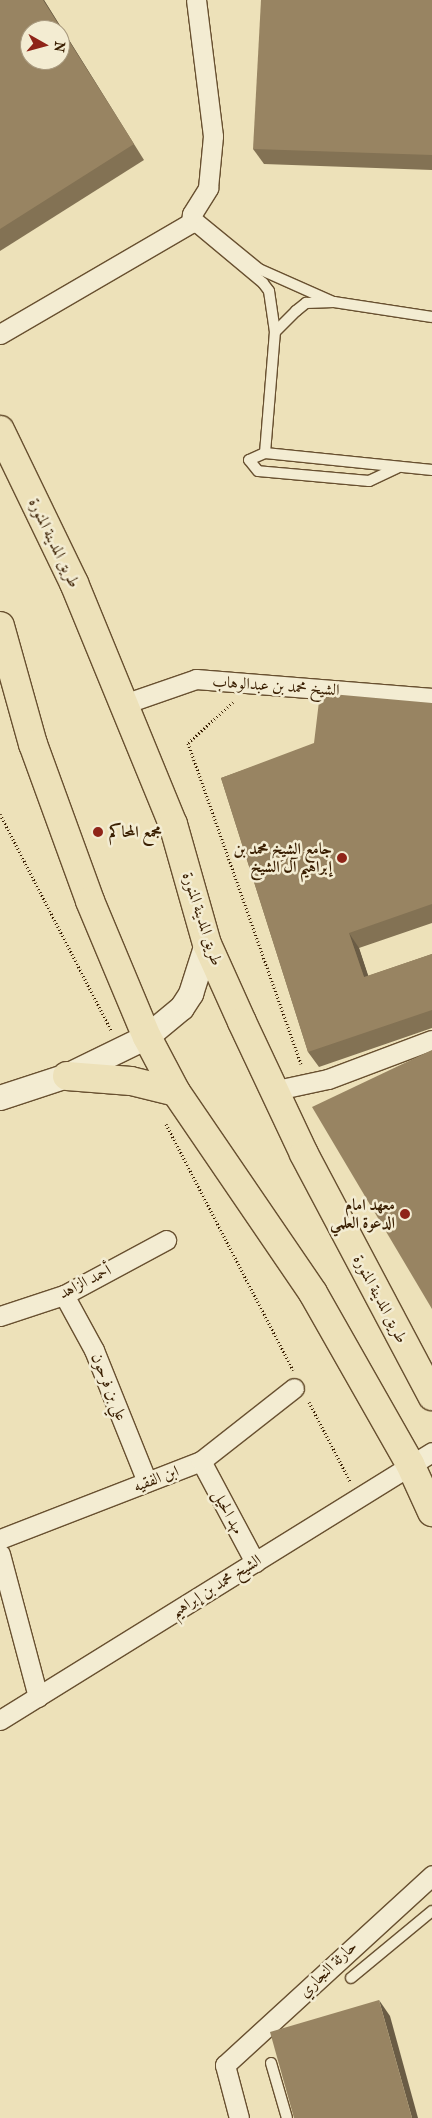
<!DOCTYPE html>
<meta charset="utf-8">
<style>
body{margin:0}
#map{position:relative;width:432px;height:2118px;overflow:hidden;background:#ede1b9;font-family:"IM FELL French Canon",Amiri,serif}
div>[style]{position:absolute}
.path>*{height:3px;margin-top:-1.5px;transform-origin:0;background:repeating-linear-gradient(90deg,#3b2003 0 1px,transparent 0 3.5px)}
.roads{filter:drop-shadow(1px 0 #685030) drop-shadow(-1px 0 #685030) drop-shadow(0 1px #685030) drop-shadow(0 -1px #685030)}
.service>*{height:10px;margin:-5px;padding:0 5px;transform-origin:5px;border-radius:5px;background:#f3ecd2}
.minor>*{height:19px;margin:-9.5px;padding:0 9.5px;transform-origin:9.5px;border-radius:9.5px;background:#f3ecd2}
.tertiary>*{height:24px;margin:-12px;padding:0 12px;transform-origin:12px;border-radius:12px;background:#f3ecd2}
.primary>*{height:28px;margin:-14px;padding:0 14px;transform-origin:14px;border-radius:14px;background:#ede1b9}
.wall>*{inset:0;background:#837254}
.shaded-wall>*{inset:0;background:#6a5c45}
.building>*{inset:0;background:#988462}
.dots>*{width:14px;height:14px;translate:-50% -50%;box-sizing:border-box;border:2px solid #f3ecd2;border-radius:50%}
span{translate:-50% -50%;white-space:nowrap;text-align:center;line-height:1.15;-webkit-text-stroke:5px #f3ecd2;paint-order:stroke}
.street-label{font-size:16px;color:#3b2003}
.poi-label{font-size:16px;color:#3b2003;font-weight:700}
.left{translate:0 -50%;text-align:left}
.right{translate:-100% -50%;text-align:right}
.north{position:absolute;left:20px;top:20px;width:50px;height:50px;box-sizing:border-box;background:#f3ecd2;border:1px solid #a99a7f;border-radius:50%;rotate:97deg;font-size:14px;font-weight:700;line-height:20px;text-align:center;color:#3b2003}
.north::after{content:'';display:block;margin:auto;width:18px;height:22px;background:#8f2418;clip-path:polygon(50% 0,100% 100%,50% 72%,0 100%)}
</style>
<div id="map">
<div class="path">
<div style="left:233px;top:702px;width:61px;rotate:137.7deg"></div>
<div style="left:188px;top:743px;width:340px;rotate:70.6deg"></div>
<div style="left:0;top:814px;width:243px;rotate:62.8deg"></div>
<div style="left:166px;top:1124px;width:277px;rotate:62.7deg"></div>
<div style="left:309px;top:1402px;width:89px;rotate:62.6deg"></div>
</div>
<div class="roads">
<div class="service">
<div style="left:192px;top:214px;width:87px;rotate:39.4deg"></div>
<div style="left:259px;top:269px;width:79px;rotate:24deg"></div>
<div style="left:191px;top:223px;width:94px;rotate:39.8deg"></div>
<div style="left:263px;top:283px;width:10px;rotate:53deg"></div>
<div style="left:269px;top:291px;width:41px;rotate:81.7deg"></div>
<div style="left:265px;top:453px;width:121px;rotate:-85.3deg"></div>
<div style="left:275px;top:332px;width:30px;rotate:-45deg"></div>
<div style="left:296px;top:311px;width:13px;rotate:-39deg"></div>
<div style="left:306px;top:303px;width:28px;rotate:-2deg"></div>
<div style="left:334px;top:302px;width:99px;rotate:8.7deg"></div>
<div style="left:397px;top:468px;width:31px;rotate:155deg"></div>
<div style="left:369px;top:481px;width:111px;rotate:-174.9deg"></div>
<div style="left:258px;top:471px;width:14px;rotate:-129deg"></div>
<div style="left:249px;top:460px;width:17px;rotate:-24deg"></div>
<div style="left:265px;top:453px;width:168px;rotate:5.8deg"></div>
<div style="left:351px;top:1978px;width:105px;rotate:-39.6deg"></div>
<div style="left:271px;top:2063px;width:57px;rotate:73.8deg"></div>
</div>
<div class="minor">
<div style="left:0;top:334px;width:221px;rotate:-30.2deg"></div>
<div style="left:191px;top:223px;width:9px;rotate:-84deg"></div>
<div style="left:192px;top:214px;width:31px;rotate:-58deg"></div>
<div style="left:208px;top:188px;width:52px;rotate:-84.5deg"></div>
<div style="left:213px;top:136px;width:137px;rotate:-97.1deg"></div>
<div style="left:124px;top:704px;width:76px;rotate:-19.1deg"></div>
<div style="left:196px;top:679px;width:237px;rotate:4.6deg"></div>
<div style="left:272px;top:1091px;width:57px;rotate:-12.1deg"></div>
<div style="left:328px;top:1079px;width:111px;rotate:-20.6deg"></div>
<div style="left:64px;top:1295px;width:63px;rotate:61.4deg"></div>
<div style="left:94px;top:1350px;width:142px;rotate:68.1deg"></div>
<div style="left:0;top:1316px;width:67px;rotate:-18.2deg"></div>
<div style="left:64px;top:1295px;width:116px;rotate:-28.3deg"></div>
<div style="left:201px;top:1461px;width:115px;rotate:61.9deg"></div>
<div style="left:0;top:1539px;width:216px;rotate:-21.2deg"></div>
<div style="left:201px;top:1461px;width:118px;rotate:-38.1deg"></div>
<div style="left:0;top:1554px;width:148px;rotate:75.1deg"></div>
<div style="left:0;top:1720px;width:508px;rotate:-31.81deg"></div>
<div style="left:239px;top:2118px;width:55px;rotate:-104.8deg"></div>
<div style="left:225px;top:2065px;width:281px;rotate:-42.5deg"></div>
</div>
<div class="tertiary">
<div style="left:0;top:1098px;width:71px;rotate:-18.2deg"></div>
<div style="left:67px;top:1076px;width:89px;rotate:-26deg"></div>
<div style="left:147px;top:1037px;width:45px;rotate:-39.6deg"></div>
<div style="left:182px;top:1008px;width:17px;rotate:-57deg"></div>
<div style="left:191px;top:994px;width:52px;rotate:-72.3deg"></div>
</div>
<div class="primary">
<div style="left:0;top:430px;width:170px;rotate:64.2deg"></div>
<div style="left:74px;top:583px;width:261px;rotate:67.7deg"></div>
<div style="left:173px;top:824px;width:125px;rotate:74.2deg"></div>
<div style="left:207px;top:944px;width:85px;rotate:65.8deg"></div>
<div style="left:242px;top:1022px;width:146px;rotate:64.8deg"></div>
<div style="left:304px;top:1154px;width:274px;rotate:62.1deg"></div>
<div style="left:0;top:626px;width:123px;rotate:74.4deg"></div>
<div style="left:33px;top:744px;width:167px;rotate:70deg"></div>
<div style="left:90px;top:901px;width:147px;rotate:67.3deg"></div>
<div style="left:147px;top:1037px;width:62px;rotate:62.2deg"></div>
<div style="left:176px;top:1092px;width:243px;rotate:55.7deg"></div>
<div style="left:313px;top:1293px;width:197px;rotate:60.4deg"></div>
<div style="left:410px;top:1464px;width:53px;rotate:65.4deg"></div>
<div style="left:67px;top:1076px;width:64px;rotate:4.5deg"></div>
<div style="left:131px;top:1081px;width:46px;rotate:13.7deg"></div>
</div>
</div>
<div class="wall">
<div style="clip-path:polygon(0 0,44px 0,144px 160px,0 251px)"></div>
<div style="clip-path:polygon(432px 0,432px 170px,264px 164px,253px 149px)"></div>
<div style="clip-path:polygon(432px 703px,432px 923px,359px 948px,368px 976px,432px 954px,432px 1028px,319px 1067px,308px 1052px,221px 778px)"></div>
</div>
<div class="shaded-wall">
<div style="clip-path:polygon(43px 0,44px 0,144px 160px,134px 144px)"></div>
<div style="clip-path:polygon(349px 933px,359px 948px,374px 993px,364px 977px)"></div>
<div style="clip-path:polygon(379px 2000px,390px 2016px,418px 2118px,412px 2118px)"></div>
</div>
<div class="building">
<div style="clip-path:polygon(evenodd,0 0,43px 0,134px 144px,0 229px,0 0,30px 30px,60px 30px,60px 60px,30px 60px,30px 30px)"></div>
<div style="clip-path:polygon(261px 0,432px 0,432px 155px,253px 149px)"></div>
<div style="clip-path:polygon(320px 693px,432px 703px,432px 904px,349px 933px,364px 977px,432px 954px,432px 1010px,308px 1052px,221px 778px,314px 743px)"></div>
<div style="clip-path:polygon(432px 1050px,432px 1309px,312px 1107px)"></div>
<div style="clip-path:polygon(379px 2000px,412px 2118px,294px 2118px,270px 2032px)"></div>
</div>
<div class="dots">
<div style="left:98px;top:832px;background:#8f2418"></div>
<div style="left:342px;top:858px;background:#8f2418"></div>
<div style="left:405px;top:1214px;background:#8f2418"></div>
</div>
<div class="street-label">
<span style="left:54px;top:543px;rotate:64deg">طريق المدينة المنورة</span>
<span style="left:276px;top:686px;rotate:4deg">الشيخ محمد بن عبدالوهاب</span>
<span style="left:202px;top:919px;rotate:72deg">طريق المدينة المنورة</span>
<span style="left:85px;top:1282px;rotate:-27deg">أحمد الزاهد</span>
<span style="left:380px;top:1299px;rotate:62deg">طريق المدينة المنورة</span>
<span style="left:109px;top:1387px;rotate:68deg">علي بن فرحون</span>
<span style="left:156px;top:1479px;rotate:-21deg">ابن الفقيه</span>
<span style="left:228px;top:1512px;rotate:62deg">مهد الحيل</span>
<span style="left:216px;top:1586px;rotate:-32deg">الشيخ محمد بن إبراهيم</span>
<span style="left:328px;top:1969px;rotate:-44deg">حارثة النجاري</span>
</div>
<div class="poi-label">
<span class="left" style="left:109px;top:832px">مجمع المحاكم</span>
<span class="right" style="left:332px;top:858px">جامع الشيخ محمد بن<br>إبراهيم آل الشيخ</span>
<span class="right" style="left:395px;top:1214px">معهد امام<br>الدعوة العلمي</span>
</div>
<div class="north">N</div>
</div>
